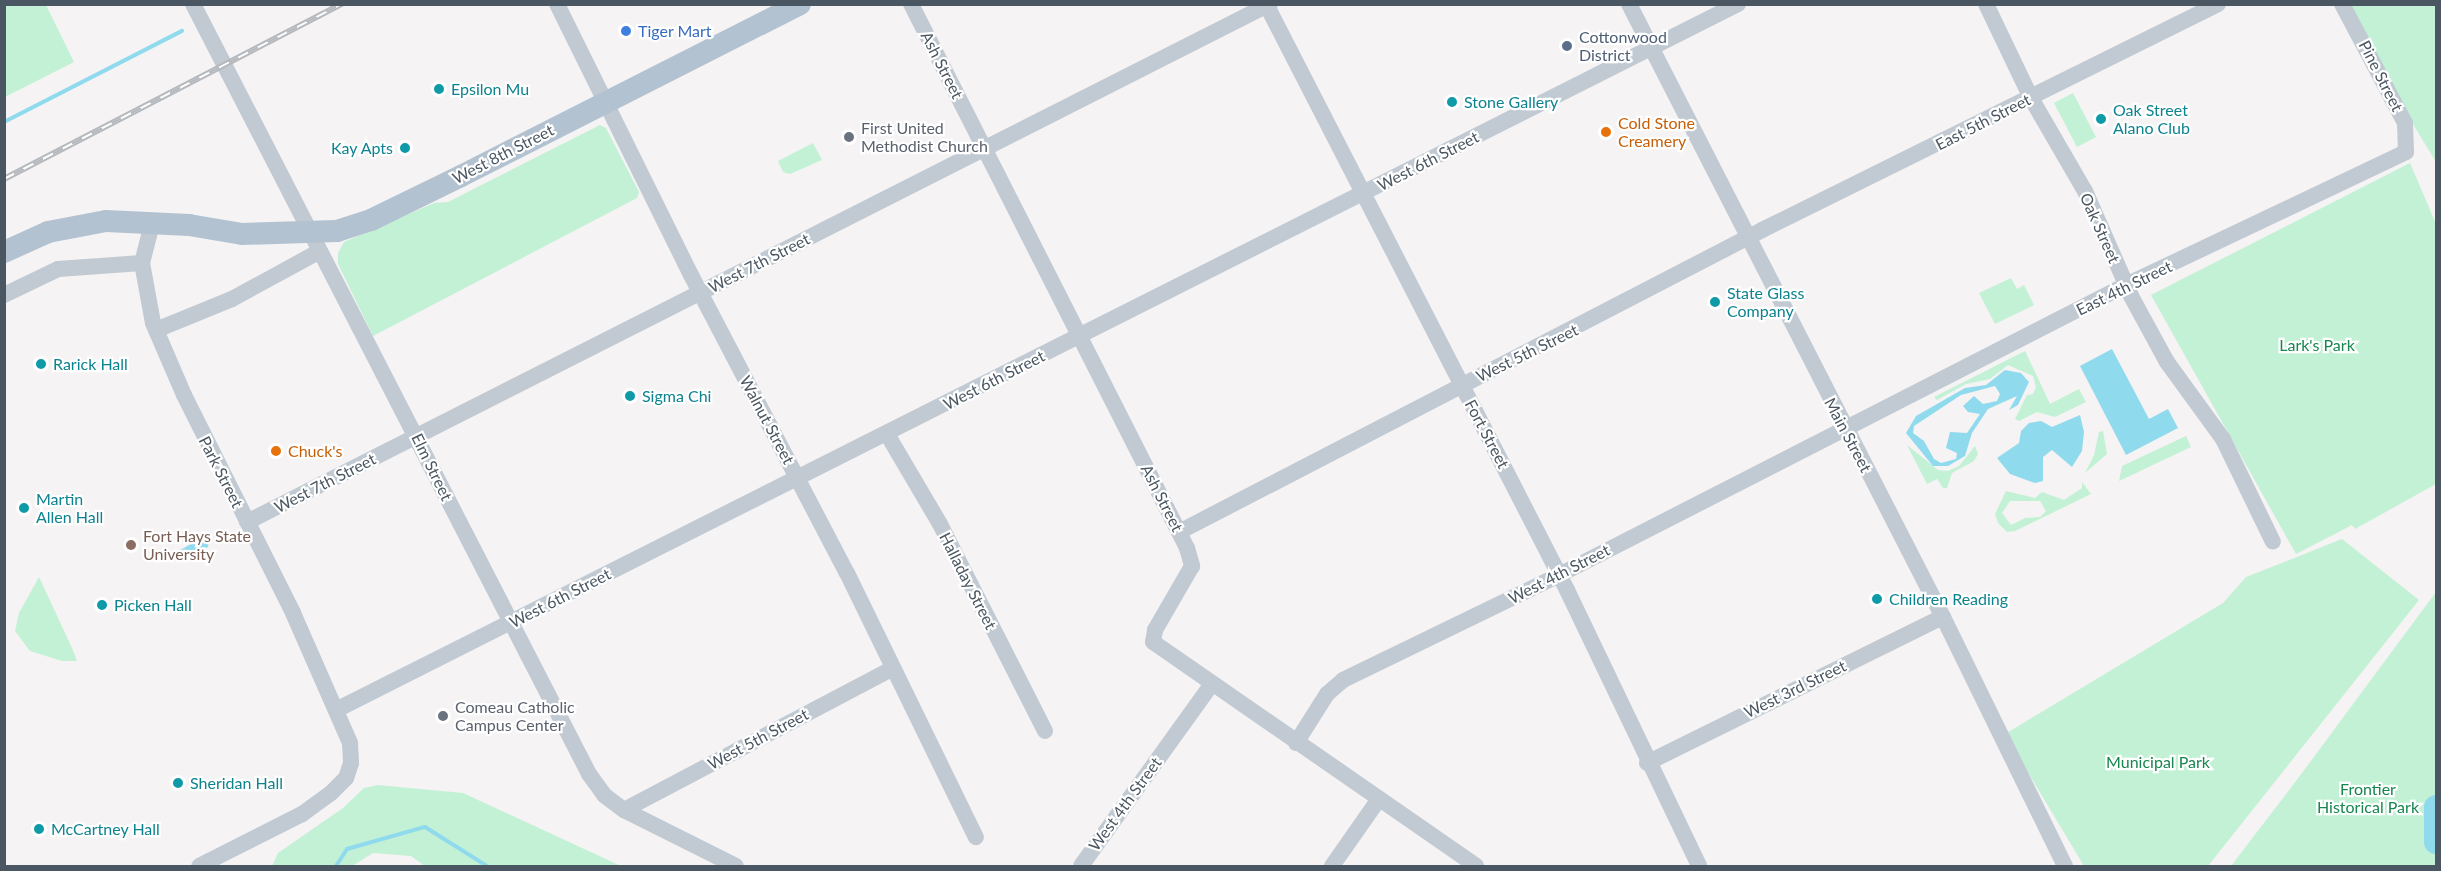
<!DOCTYPE html>
<style>
body{margin:0}
#map{position:relative;width:2441px;height:871px;overflow:hidden;background:#f5f3f3;font-family:Lato,sans-serif}
div>[style]{position:absolute}
.green>*{inset:0;background:#c3f1d5}
.water>*{inset:0;background:#90daee}
.stream>*{height:4px;margin:-2px;padding:0 2px;transform-origin:2px;border-radius:2px;background:#90daee}
.river>*{height:24px;margin:-12px;padding:0 12px;transform-origin:12px;border-radius:12px;background:#90daee}
.minor>*{height:16px;margin:-8px;padding:0 8px;transform-origin:8px;border-radius:8px;background:#c1cad2}
.major>*{height:22px;margin:-11px;padding:0 11px;transform-origin:11px;border-radius:11px;background:#b3c2d1}
.rail>*{height:6px;margin-top:-3px;transform-origin:0;background:repeating-linear-gradient(90deg,#fff 0 11px,#b5b8bd 0 22px);box-sizing:border-box;border-block:2px solid #b5b8bd}
.dots>*{width:16px;height:16px;translate:-50% -50%;box-sizing:border-box;border:3px solid #fff;border-radius:50%}
span{translate:-50% -50%;white-space:nowrap;text-align:center;line-height:1.15;-webkit-text-stroke:4.5px #fff;paint-order:stroke}
.shop-label{font-size:16px;color:#366cbe}
.left{translate:0 -50%;text-align:left}
.service-label{font-size:16px;color:#4e5e75}
.street-label{font-size:16px;color:#4a5661}
.culture-label{font-size:16px;color:#0d838f}
.right{translate:-100% -50%;text-align:right}
.food-label{font-size:16px;color:#c56008}
.worship-label{font-size:16px;color:#5b616d}
.park-label{font-size:16px;color:#17864f}
.education-label{font-size:16px;color:#785e54}
.frame{position:absolute;inset:0;border:6px solid #4a5661;pointer-events:none}
</style>
<div id="map">
<div class="green">
<div style="clip-path:polygon(5px 4px,46px 5px,74px 62px,5px 97px)"></div>
<div style="clip-path:polygon(2342px 5px,2436px 5px,2436px 162px,2366px 47px)"></div>
<div style="clip-path:polygon(2073px 93px,2096px 137px,2077px 147px,2054px 103px)"></div>
<div style="clip-path:polygon(600px 125px,606px 128px,639px 192px,637px 198px,373px 336px,338px 264px,338px 253px,344px 242px,434px 203px,448px 202px)"></div>
<div style="clip-path:polygon(813px 143px,822px 160px,790px 174px,783px 172px,778px 161px)"></div>
<div style="clip-path:polygon(2410px 163px,2436px 224px,2436px 484px,2355px 529px,2352px 525px,2296px 554px,2151px 295px)"></div>
<div style="clip-path:polygon(2011px 278px,2017px 289px,2024px 285px,2034px 305px,1995px 324px,1979px 293px)"></div>
<div style="clip-path:polygon(2025px 351px,2050px 404px,2079px 389px,2086px 402px,2055px 417px,2037px 412px,2019px 421px,2015px 419px,2027px 395px,2033px 394px,2036px 387px,2033px 376px,2008px 365px,1990px 379px,1966px 384px,1937px 400px,1934px 397px)"></div>
<div style="clip-path:polygon(2103px 431px,2107px 454px,2085px 473px,2094px 455px,2099px 432px)"></div>
<div style="clip-path:polygon(2186px 436px,2191px 447px,2119px 481px,2122px 466px)"></div>
<div style="clip-path:polygon(1907px 445px,1938px 470px,1948px 471px,1959px 466px,1975px 446px,1978px 454px,1974px 461px,1952px 473px,1947px 488px,1943px 488px,1937px 479px,1927px 484px)"></div>
<div style="clip-path:polygon(evenodd,2082px 482px,2091px 494px,2015px 531px,2007px 532px,1998px 523px,1995px 514px,2006px 491px,2035px 498px,2042px 492px,2064px 500px,2082px 488px,2082px 482px,2010px 501px,2040px 501px,2046px 511px,2040px 517px,2025px 518px,2011px 525px,2002px 513px,2010px 501px)"></div>
<div style="clip-path:polygon(2342px 539px,2419px 600px,2208px 866px,2084px 866px,2005px 734px,2223px 603px,2246px 577px)"></div>
<div style="clip-path:polygon(39px 577px,72px 648px,77px 661px,62px 661px,30px 651px,15px 631px,19px 613px)"></div>
<div style="clip-path:polygon(2436px 592px,2436px 866px,2231px 866px,2299px 777px)"></div>
<div style="clip-path:polygon(378px 785px,463px 793px,621px 866px,425px 866px,411px 856px,373px 853px,352px 866px,272px 866px,278px 853px,343px 808px,364px 788px)"></div>
</div>
<div class="water">
<div style="clip-path:polygon(2112px 349px,2149px 419px,2168px 409px,2178px 428px,2126px 455px,2080px 366px)"></div>
<div style="clip-path:polygon(evenodd,2005px 370px,2021px 373px,2029px 382px,2018px 405px,2009px 410px,2017px 396px,1988px 409px,1972px 433px,1965px 456px,1948px 466px,1933px 466px,1906px 433px,1916px 416px,1965px 388px,1986px 385px,2005px 370px,1995px 386px,2000px 394px,1997px 401px,1983px 404px,1974px 396px,1963px 406px,1968px 412px,1980px 414px,1967px 433px,1950px 432px,1946px 448px,1957px 453px,1956px 459px,1941px 463px,1934px 459px,1924px 441px,1913px 433px,1914px 426px,1961px 395px,1995px 386px)"></div>
<div style="clip-path:polygon(2080px 415px,2084px 432px,2082px 451px,2072px 467px,2052px 450px,2043px 457px,2043px 481px,2035px 483px,2010px 474px,1997px 458px,2019px 443px,2021px 431px,2029px 423px,2041px 421px,2052px 427px)"></div>
<div style="clip-path:polygon(203px 537px,209px 540px,208px 547px,182px 561px,176px 560px,177px 552px)"></div>
</div>
<div class="stream">
<div style="left:4px;top:122px;width:200px;rotate:-27.1deg"></div>
<div style="left:336px;top:866px;width:20px;rotate:-57deg"></div>
<div style="left:347px;top:849px;width:81px;rotate:-15.8deg"></div>
<div style="left:425px;top:827px;width:73px;rotate:32.2deg"></div>
</div>
<div class="river">
<div style="left:2436px;top:807px;width:35px;rotate:90deg"></div>
</div>
<div class="minor">
<div style="left:193px;top:4px;width:866px;rotate:62.78deg"></div>
<div style="left:589px;top:774px;width:26px;rotate:54deg"></div>
<div style="left:604px;top:795px;width:25px;rotate:37deg"></div>
<div style="left:624px;top:810px;width:125px;rotate:26.6deg"></div>
<div style="left:557px;top:4px;width:302px;rotate:63.7deg"></div>
<div style="left:691px;top:275px;width:336px;rotate:62.4deg"></div>
<div style="left:847px;top:573px;width:294px;rotate:64deg"></div>
<div style="left:911px;top:4px;width:610px;rotate:63.1deg"></div>
<div style="left:1187px;top:548px;width:19px;rotate:74deg"></div>
<div style="left:1192px;top:566px;width:74px;rotate:120deg"></div>
<div style="left:1155px;top:630px;width:12px;rotate:99deg"></div>
<div style="left:1153px;top:642px;width:393px;rotate:34.7deg"></div>
<div style="left:1266px;top:4px;width:659px;rotate:62.81deg"></div>
<div style="left:1567px;top:590px;width:306px;rotate:64.4deg"></div>
<div style="left:1629px;top:4px;width:689px;rotate:62.88deg"></div>
<div style="left:1943px;top:617px;width:277px;rotate:63.9deg"></div>
<div style="left:1986px;top:4px;width:104px;rotate:64.4deg"></div>
<div style="left:2031px;top:98px;width:108px;rotate:59.9deg"></div>
<div style="left:2085px;top:191px;width:115px;rotate:66.3deg"></div>
<div style="left:2131px;top:296px;width:75px;rotate:61.4deg"></div>
<div style="left:2167px;top:362px;width:95px;rotate:54deg"></div>
<div style="left:2223px;top:439px;width:114px;rotate:64.1deg"></div>
<div style="left:152px;top:224px;width:40px;rotate:104.4deg"></div>
<div style="left:142px;top:263px;width:61px;rotate:79.6deg"></div>
<div style="left:153px;top:323px;width:78px;rotate:66.7deg"></div>
<div style="left:184px;top:395px;width:244px;rotate:63.4deg"></div>
<div style="left:293px;top:613px;width:142px;rotate:66.3deg"></div>
<div style="left:350px;top:743px;width:20px;rotate:87deg"></div>
<div style="left:351px;top:763px;width:16px;rotate:108deg"></div>
<div style="left:346px;top:778px;width:21px;rotate:135deg"></div>
<div style="left:331px;top:793px;width:36px;rotate:144deg"></div>
<div style="left:302px;top:814px;width:115px;rotate:153.2deg"></div>
<div style="left:4px;top:295px;width:60px;rotate:-25.7deg"></div>
<div style="left:58px;top:269px;width:84px;rotate:-4.1deg"></div>
<div style="left:156px;top:330px;width:82px;rotate:-22.2deg"></div>
<div style="left:232px;top:299px;width:100px;rotate:-28.6deg"></div>
<div style="left:887px;top:434px;width:104px;rotate:59.5deg"></div>
<div style="left:940px;top:524px;width:232px;rotate:63.1deg"></div>
<div style="left:247px;top:522px;width:1147px;rotate:-26.86deg"></div>
<div style="left:1179px;top:532px;width:657px;rotate:-27.38deg"></div>
<div style="left:1762px;top:230px;width:509px;rotate:-26.36deg"></div>
<div style="left:336px;top:710px;width:1570px;rotate:-26.73deg"></div>
<div style="left:1296px;top:743px;width:58px;rotate:-57.7deg"></div>
<div style="left:1327px;top:694px;width:21px;rotate:-41deg"></div>
<div style="left:1343px;top:680px;width:240px;rotate:-25.9deg"></div>
<div style="left:1559px;top:575px;width:637px;rotate:-27.09deg"></div>
<div style="left:2126px;top:285px;width:310px;rotate:-25.4deg"></div>
<div style="left:2406px;top:152px;width:29px;rotate:-92deg"></div>
<div style="left:2405px;top:123px;width:135px;rotate:-117.9deg"></div>
<div style="left:1647px;top:763px;width:330px;rotate:-26.3deg"></div>
<div style="left:624px;top:810px;width:304px;rotate:-27.8deg"></div>
<div style="left:1081px;top:866px;width:224px;rotate:-54.3deg"></div>
<div style="left:1332px;top:866px;width:82px;rotate:-55deg"></div>
</div>
<div class="major">
<div style="left:4px;top:252px;width:48px;rotate:-24.4deg"></div>
<div style="left:48px;top:232px;width:59px;rotate:-10.7deg"></div>
<div style="left:106px;top:221px;width:83px;rotate:2.8deg"></div>
<div style="left:189px;top:225px;width:54px;rotate:9.6deg"></div>
<div style="left:242px;top:234px;width:95px;rotate:-1.8deg"></div>
<div style="left:337px;top:231px;width:36px;rotate:-18deg"></div>
<div style="left:371px;top:220px;width:100px;rotate:-26.1deg"></div>
<div style="left:461px;top:176px;width:380px;rotate:-26.9deg"></div>
</div>
<div class="rail">
<div style="left:4px;top:179px;width:381px;rotate:-27.4deg"></div>
</div>
<div class="dots">
<div style="left:626px;top:31px;background:#3f7fe0"></div>
<div style="left:1567px;top:46px;background:#5c6f8a"></div>
<div style="left:439px;top:89px;background:#0f9aa8"></div>
<div style="left:1452px;top:102px;background:#0f9aa8"></div>
<div style="left:2101px;top:119px;background:#0f9aa8"></div>
<div style="left:1606px;top:132px;background:#e8710a"></div>
<div style="left:849px;top:137px;background:#6b7280"></div>
<div style="left:405px;top:148px;background:#0f9aa8"></div>
<div style="left:1715px;top:302px;background:#0f9aa8"></div>
<div style="left:41px;top:364px;background:#0f9aa8"></div>
<div style="left:630px;top:396px;background:#0f9aa8"></div>
<div style="left:276px;top:451px;background:#e8710a"></div>
<div style="left:24px;top:508px;background:#0f9aa8"></div>
<div style="left:131px;top:545px;background:#8d6e63"></div>
<div style="left:1877px;top:599px;background:#0f9aa8"></div>
<div style="left:102px;top:605px;background:#0f9aa8"></div>
<div style="left:443px;top:716px;background:#6b7280"></div>
<div style="left:178px;top:783px;background:#0f9aa8"></div>
<div style="left:39px;top:829px;background:#0f9aa8"></div>
</div>
<div class="shop-label">
<span class="left" style="left:638px;top:31px">Tiger Mart</span>
</div>
<div class="service-label">
<span class="left" style="left:1579px;top:46px">Cottonwood<br>District</span>
</div>
<div class="street-label">
<span style="left:942px;top:65px;rotate:63deg">Ash Street</span>
<span style="left:2381px;top:76px;rotate:63deg">Pine Street</span>
<span style="left:1983px;top:122px;rotate:-27deg">East 5th Street</span>
<span style="left:503px;top:154px;rotate:-27deg">West 8th Street</span>
<span style="left:1428px;top:161px;rotate:-27deg">West 6th Street</span>
<span style="left:2100px;top:228px;rotate:66deg">Oak Street</span>
<span style="left:759px;top:263px;rotate:-27deg">West 7th Street</span>
<span style="left:2124px;top:288px;rotate:-26deg">East 4th Street</span>
<span style="left:1527px;top:353px;rotate:-26deg">West 5th Street</span>
<span style="left:994px;top:380px;rotate:-27deg">West 6th Street</span>
<span style="left:767px;top:420px;rotate:62deg">Walnut Street</span>
<span style="left:1487px;top:434px;rotate:62deg">Fort Street</span>
<span style="left:1848px;top:435px;rotate:62deg">Main Street</span>
<span style="left:432px;top:467px;rotate:64deg">Elm Street</span>
<span style="left:221px;top:472px;rotate:63deg">Park Street</span>
<span style="left:325px;top:483px;rotate:-27deg">West 7th Street</span>
<span style="left:1162px;top:498px;rotate:63deg">Ash Street</span>
<span style="left:1559px;top:574px;rotate:-27deg">West 4th Street</span>
<span style="left:968px;top:581px;rotate:63deg">Halladay Street</span>
<span style="left:560px;top:598px;rotate:-27deg">West 6th Street</span>
<span style="left:1795px;top:689px;rotate:-26deg">West 3rd Street</span>
<span style="left:758px;top:739px;rotate:-28deg">West 5th Street</span>
<span style="left:1125px;top:804px;rotate:-54deg">West 4th Street</span>
</div>
<div class="culture-label">
<span class="left" style="left:451px;top:89px">Epsilon Mu</span>
<span class="left" style="left:1464px;top:102px">Stone Gallery</span>
<span class="left" style="left:2113px;top:119px">Oak Street<br>Alano Club</span>
<span class="right" style="left:393px;top:148px">Kay Apts</span>
<span class="left" style="left:1727px;top:302px">State Glass<br>Company</span>
<span class="left" style="left:53px;top:364px">Rarick Hall</span>
<span class="left" style="left:642px;top:396px">Sigma Chi</span>
<span class="left" style="left:36px;top:508px">Martin<br>Allen Hall</span>
<span class="left" style="left:1889px;top:599px">Children Reading</span>
<span class="left" style="left:114px;top:605px">Picken Hall</span>
<span class="left" style="left:190px;top:783px">Sheridan Hall</span>
<span class="left" style="left:51px;top:829px">McCartney Hall</span>
</div>
<div class="food-label">
<span class="left" style="left:1618px;top:132px">Cold Stone<br>Creamery</span>
<span class="left" style="left:288px;top:451px">Chuck's</span>
</div>
<div class="worship-label">
<span class="left" style="left:861px;top:137px">First United<br>Methodist Church</span>
<span class="left" style="left:455px;top:716px">Comeau Catholic<br>Campus Center</span>
</div>
<div class="park-label">
<span style="left:2317px;top:345px">Lark's Park</span>
<span style="left:2158px;top:762px">Municipal Park</span>
<span style="left:2368px;top:798px">Frontier<br>Historical Park</span>
</div>
<div class="education-label">
<span class="left" style="left:143px;top:545px">Fort Hays State<br>University</span>
</div>
<div class="frame"></div>
</div>
